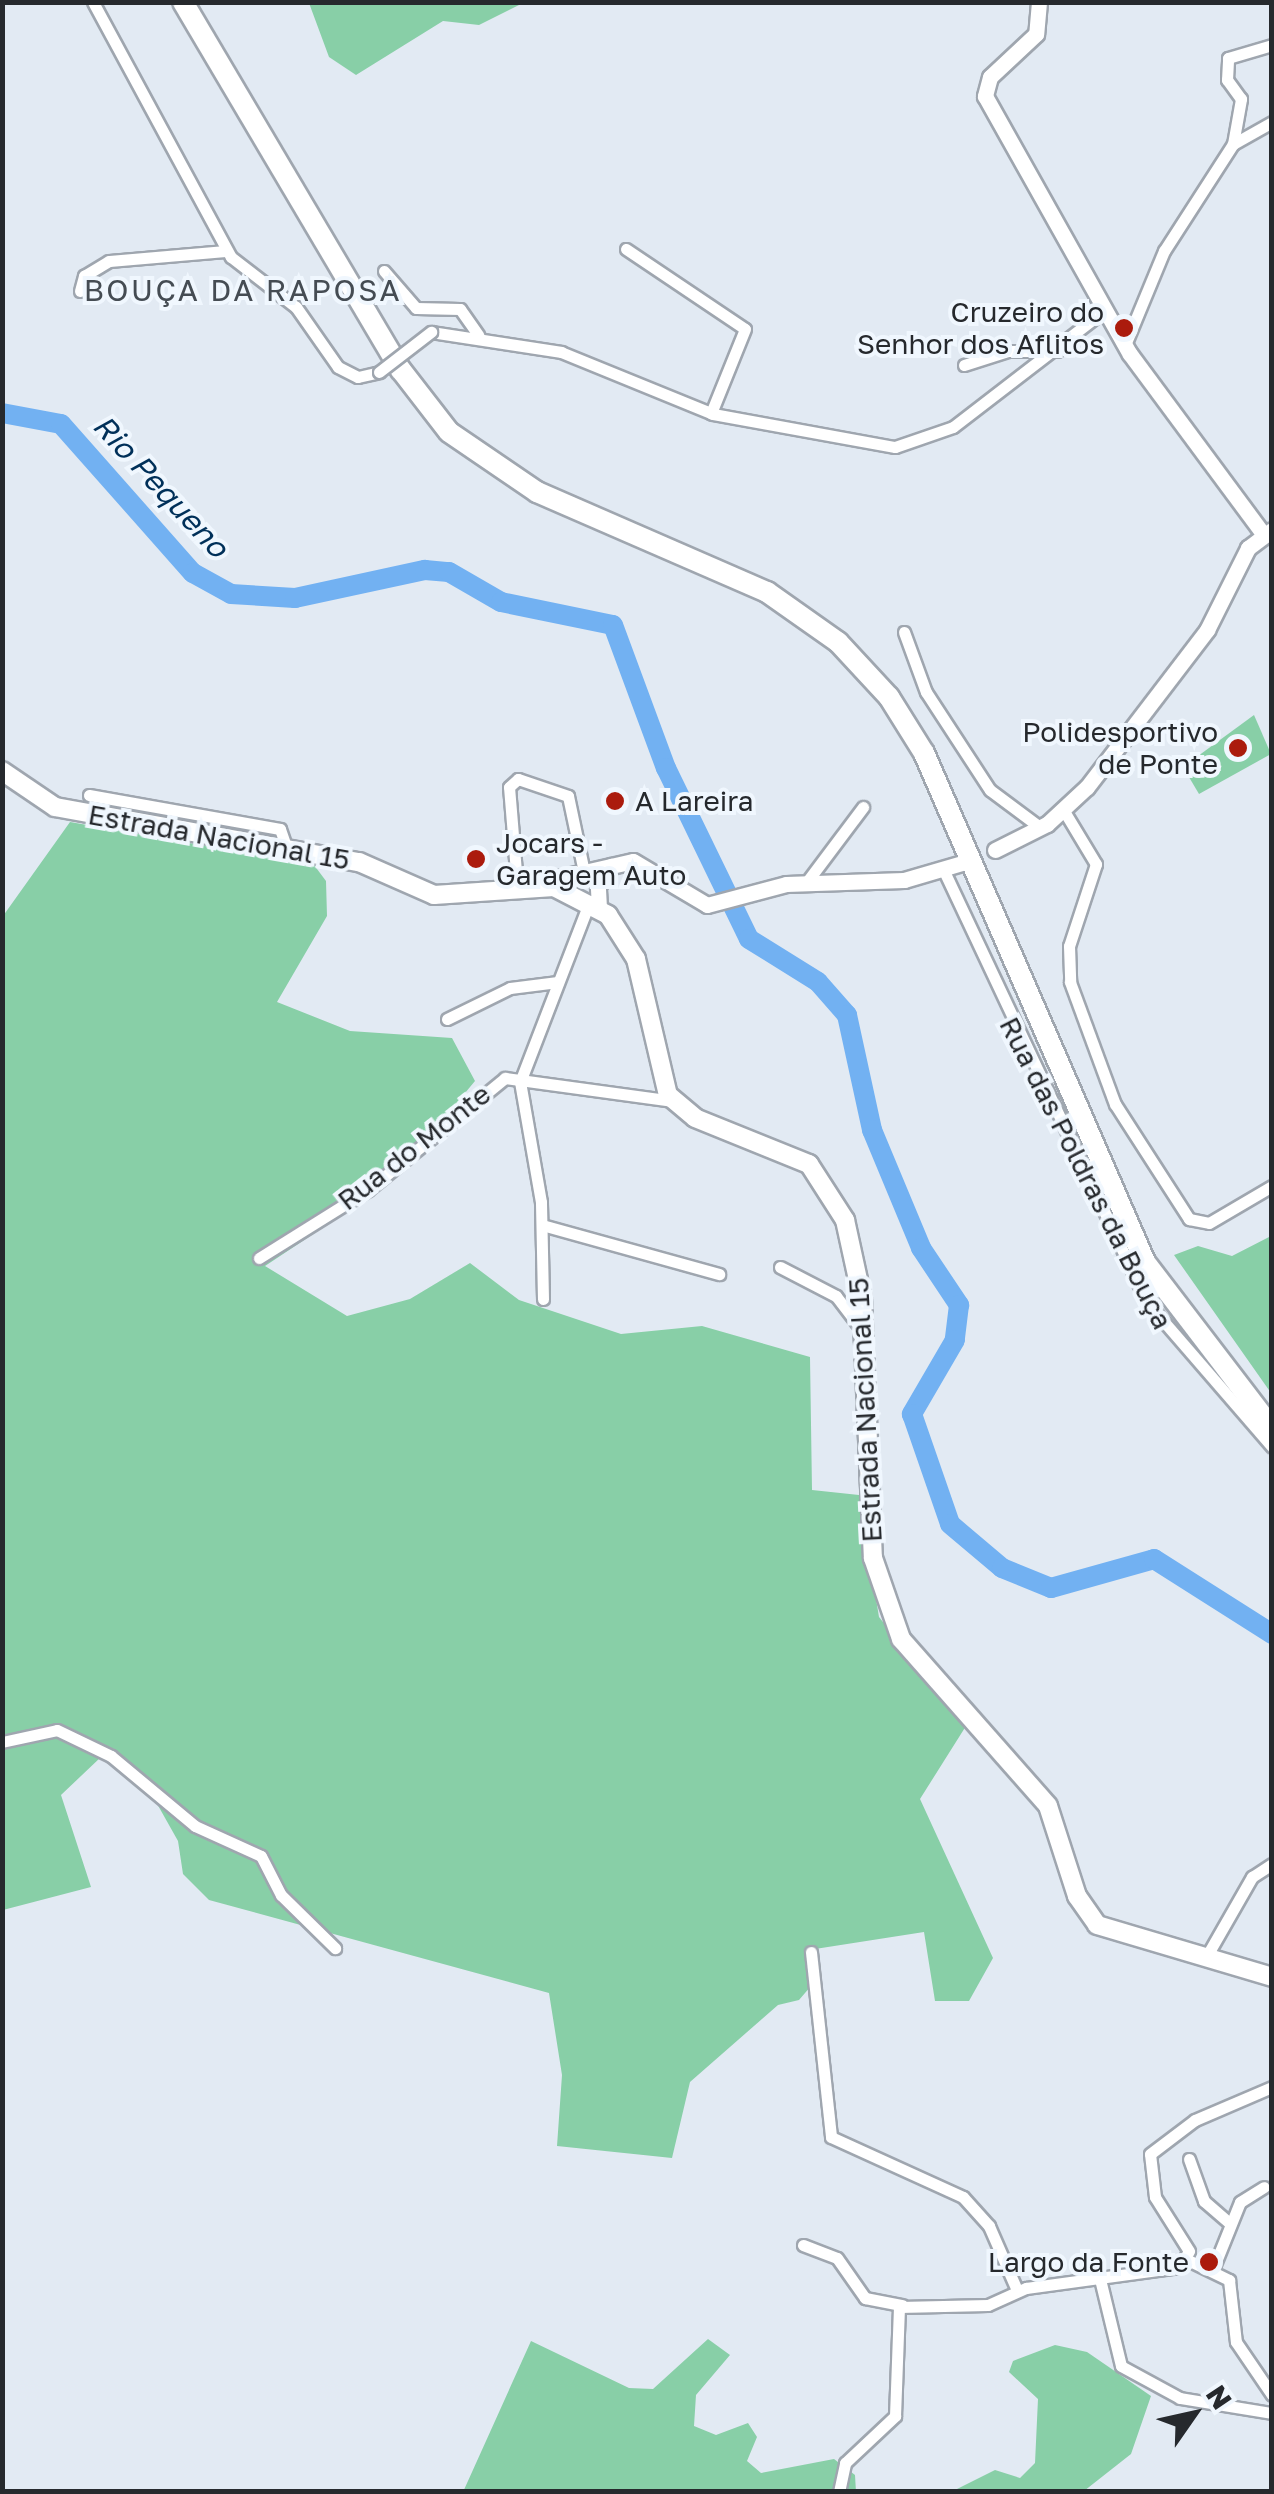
<!DOCTYPE html>
<meta charset="utf-8">
<style>
body{margin:0}
#map{position:relative;width:1274px;height:2494px;overflow:hidden;background:#e2eaf3;font-family:"Golos Text",sans-serif}
div>[style]{position:absolute}
.green>*{inset:0;background:#88cfa7}
.river>*{height:20px;margin:-10px;padding:0 10px;transform-origin:10px;border-radius:10px;background:#72b1f2}
.roads{filter:drop-shadow(2px 0 #9fa6af) drop-shadow(-2px 0 #9fa6af) drop-shadow(0 2px #9fa6af) drop-shadow(0 -2px #9fa6af)}
.minor>*{height:11px;margin:-5.5px;padding:0 5.5px;transform-origin:5.5px;border-radius:5.5px;background:#fff}
.tertiary>*{height:15px;margin:-7.5px;padding:0 7.5px;transform-origin:7.5px;border-radius:7.5px;background:#fff}
.primary>*{height:18px;margin:-9px;padding:0 9px;transform-origin:9px;border-radius:9px;background:#fff}
.trunk>*{height:20px;margin:-10px;padding:0 10px;transform-origin:10px;border-radius:10px;background:#fff}
.bridges{filter:drop-shadow(2px 0 #9fa6af) drop-shadow(-2px 0 #9fa6af) drop-shadow(0 2px #9fa6af) drop-shadow(0 -2px #9fa6af)}
.minor-bridge>*{height:11px;margin:-5.5px;padding:0 5.5px;transform-origin:5.5px;border-radius:5.5px;background:#fff}
.dots>*{width:28px;height:28px;translate:-50% -50%;box-sizing:border-box;border:5px solid #f0f7fe;border-radius:50%}
span{translate:-50% -50%;white-space:nowrap;text-align:center;line-height:1.15;-webkit-text-stroke:8px #f0f7fe;paint-order:stroke}
.poi-label{font-size:28px;color:#26292d}
.right{translate:-100% -50%;text-align:right}
.left{translate:0 -50%;text-align:left}
.street-label{font-size:28px;color:#26292d}
.neighbourhood-label{font-size:30px;color:#454c53;letter-spacing:2.5px}
.water-label{font-size:30px;color:#003059;font-style:italic}
.frame{position:absolute;inset:0;border:5px solid #26292d;pointer-events:none}
.north{position:absolute;left:1144px;top:2364px;width:100px;height:100px;-webkit-text-stroke:8px #f0f7fe;paint-order:stroke;rotate:56deg;font-size:28px;font-weight:700;line-height:40px;text-align:center;color:#26292d}
.north::after{content:'';display:block;margin:auto;width:35px;height:45px;background:#26292d;clip-path:polygon(50% 0,100% 100%,50% 72%,0 100%)}
</style>
<div id="map">
<div class="green">
<div style="clip-path:polygon(309px 3px,309px 2px,523px 3px,479px 25px,443px 21px,356px 75px,329px 57px)"></div>
<div style="clip-path:polygon(1254px 715px,1271px 754px,1199px 794px,1183px 767px)"></div>
<div style="clip-path:polygon(70px 822px,314px 865px,326px 881px,327px 916px,277px 1002px,350px 1031px,452px 1038px,475px 1081px,390px 1183px,265px 1266px,347px 1316px,410px 1299px,470px 1263px,519px 1300px,621px 1334px,702px 1326px,810px 1357px,812px 1490px,859px 1495px,879px 1617px,966px 1726px,920px 1799px,993px 1958px,969px 2001px,935px 2001px,924px 1932px,815px 1949px,817px 1979px,799px 2000px,778px 2005px,690px 2082px,672px 2158px,557px 2146px,562px 2075px,549px 1993px,209px 1900px,183px 1874px,178px 1841px,151px 1793px,101px 1757px,61px 1795px,91px 1887px,3px 1910px,3px 916px)"></div>
<div style="clip-path:polygon(1271px 1236px,1271px 1393px,1174px 1255px,1198px 1246px,1232px 1256px)"></div>
<div style="clip-path:polygon(708px 2339px,730px 2355px,696px 2395px,694px 2426px,716px 2435px,748px 2423px,757px 2437px,747px 2461px,761px 2473px,834px 2459px,855px 2475px,856px 2492px,463px 2492px,531px 2341px,629px 2388px,653px 2389px)"></div>
<div style="clip-path:polygon(1055px 2345px,1087px 2352px,1151px 2396px,1131px 2454px,1084px 2491px,953px 2491px,995px 2470px,1020px 2478px,1035px 2463px,1038px 2399px,1009px 2372px,1013px 2361px)"></div>
</div>
<div class="river">
<div style="left:2px;top:413px;width:60px;rotate:10.6deg"></div>
<div style="left:61px;top:424px;width:199px;rotate:48.5deg"></div>
<div style="left:193px;top:573px;width:43px;rotate:28.9deg"></div>
<div style="left:231px;top:594px;width:64px;rotate:3.6deg"></div>
<div style="left:295px;top:598px;width:133px;rotate:-12.2deg"></div>
<div style="left:425px;top:570px;width:24px;rotate:5deg"></div>
<div style="left:449px;top:572px;width:60px;rotate:30deg"></div>
<div style="left:501px;top:602px;width:114px;rotate:11.6deg"></div>
<div style="left:613px;top:625px;width:153px;rotate:69.7deg"></div>
<div style="left:666px;top:768px;width:190px;rotate:64.1deg"></div>
<div style="left:749px;top:939px;width:81px;rotate:31.9deg"></div>
<div style="left:818px;top:982px;width:44px;rotate:48.7deg"></div>
<div style="left:847px;top:1015px;width:118px;rotate:77.7deg"></div>
<div style="left:872px;top:1130px;width:128px;rotate:67.4deg"></div>
<div style="left:921px;top:1248px;width:69px;rotate:56.3deg"></div>
<div style="left:959px;top:1305px;width:35px;rotate:97deg"></div>
<div style="left:955px;top:1340px;width:86px;rotate:120.2deg"></div>
<div style="left:912px;top:1414px;width:116px;rotate:70.9deg"></div>
<div style="left:950px;top:1524px;width:68px;rotate:40.2deg"></div>
<div style="left:1002px;top:1568px;width:53px;rotate:22.2deg"></div>
<div style="left:1051px;top:1588px;width:107px;rotate:-15.7deg"></div>
<div style="left:1154px;top:1559px;width:140px;rotate:32.4deg"></div>
</div>
<div class="roads">
<div class="minor">
<div style="left:93px;top:2px;width:290px;rotate:61.6deg"></div>
<div style="left:231px;top:257px;width:82px;rotate:37.6deg"></div>
<div style="left:296px;top:307px;width:73px;rotate:55deg"></div>
<div style="left:338px;top:367px;width:22px;rotate:27deg"></div>
<div style="left:358px;top:377px;width:22px;rotate:-13deg"></div>
<div style="left:1233px;top:144px;width:45px;rotate:-29.4deg"></div>
<div style="left:626px;top:249px;width:143px;rotate:33.9deg"></div>
<div style="left:745px;top:329px;width:91px;rotate:112deg"></div>
<div style="left:384px;top:271px;width:49px;rotate:49.1deg"></div>
<div style="left:416px;top:308px;width:44px;rotate:1.3deg"></div>
<div style="left:460px;top:309px;width:32px;rotate:55deg"></div>
<div style="left:80px;top:291px;width:16px;rotate:-75deg"></div>
<div style="left:84px;top:276px;width:29px;rotate:-31deg"></div>
<div style="left:109px;top:261px;width:117px;rotate:-4.9deg"></div>
<div style="left:431px;top:332px;width:132px;rotate:8.7deg"></div>
<div style="left:561px;top:352px;width:164px;rotate:22.2deg"></div>
<div style="left:713px;top:414px;width:185px;rotate:10.3deg"></div>
<div style="left:895px;top:447px;width:61px;rotate:-19deg"></div>
<div style="left:953px;top:427px;width:192px;rotate:-37.6deg"></div>
<div style="left:1125px;top:345px;width:102px;rotate:-67.5deg"></div>
<div style="left:1164px;top:251px;width:127px;rotate:-57.2deg"></div>
<div style="left:1233px;top:144px;width:46px;rotate:-79.9deg"></div>
<div style="left:1241px;top:99px;width:24px;rotate:-126deg"></div>
<div style="left:1227px;top:80px;width:22px;rotate:-87deg"></div>
<div style="left:1228px;top:58px;width:46px;rotate:-16.5deg"></div>
<div style="left:964px;top:365px;width:46px;rotate:-17.7deg"></div>
<div style="left:1008px;top:351px;width:49px"></div>
<div style="left:904px;top:632px;width:64px;rotate:69.9deg"></div>
<div style="left:926px;top:692px;width:117px;rotate:56.9deg"></div>
<div style="left:990px;top:790px;width:64px;rotate:36.7deg"></div>
<div style="left:89px;top:795px;width:194px;rotate:10.1deg"></div>
<div style="left:280px;top:829px;width:21px;rotate:71deg"></div>
<div style="left:1064px;top:811px;width:62px;rotate:58.9deg"></div>
<div style="left:1096px;top:864px;width:86px;rotate:108.2deg"></div>
<div style="left:1069px;top:946px;width:36px;rotate:88deg"></div>
<div style="left:1070px;top:982px;width:130px;rotate:69.8deg"></div>
<div style="left:1115px;top:1104px;width:137px;rotate:57.2deg"></div>
<div style="left:1189px;top:1219px;width:20px;rotate:11deg"></div>
<div style="left:1209px;top:1223px;width:73px;rotate:-30.4deg"></div>
<div style="left:944px;top:871px;width:476px;rotate:64.8deg"></div>
<div style="left:1147px;top:1302px;width:191px;rotate:49.2deg"></div>
<div style="left:806px;top:883px;width:95px;rotate:-53.1deg"></div>
<div style="left:517px;top:884px;width:97px;rotate:-94.7deg"></div>
<div style="left:509px;top:787px;width:12px;rotate:-42deg"></div>
<div style="left:518px;top:779px;width:53px;rotate:18.8deg"></div>
<div style="left:568px;top:796px;width:78px;rotate:78.1deg"></div>
<div style="left:447px;top:1019px;width:70px;rotate:-26.2deg"></div>
<div style="left:510px;top:988px;width:48px;rotate:-7.1deg"></div>
<div style="left:542px;top:1225px;width:184px;rotate:15.5deg"></div>
<div style="left:259px;top:1258px;width:128px;rotate:-32deg"></div>
<div style="left:368px;top:1190px;width:177px;rotate:-39.3deg"></div>
<div style="left:505px;top:1078px;width:170px;rotate:7.8deg"></div>
<div style="left:780px;top:1267px;width:63px;rotate:27.4deg"></div>
<div style="left:836px;top:1296px;width:43px;rotate:52.6deg"></div>
<div style="left:543px;top:1299px;width:97px;rotate:-91.2deg"></div>
<div style="left:541px;top:1202px;width:122px;rotate:-99.9deg"></div>
<div style="left:520px;top:1082px;width:194px;rotate:-68.9deg"></div>
<div style="left:2px;top:1742px;width:56px;rotate:-12.3deg"></div>
<div style="left:57px;top:1730px;width:60px;rotate:25.7deg"></div>
<div style="left:111px;top:1756px;width:109px;rotate:39.8deg"></div>
<div style="left:195px;top:1826px;width:72px;rotate:24.4deg"></div>
<div style="left:261px;top:1856px;width:44px;rotate:62.9deg"></div>
<div style="left:281px;top:1895px;width:76px;rotate:44.5deg"></div>
<div style="left:811px;top:1952px;width:186px;rotate:83.8deg"></div>
<div style="left:831px;top:2137px;width:145px;rotate:24.4deg"></div>
<div style="left:963px;top:2197px;width:39px;rotate:48deg"></div>
<div style="left:989px;top:2226px;width:70px;rotate:66.4deg"></div>
<div style="left:1205px;top:1959px;width:95px;rotate:-60.2deg"></div>
<div style="left:1252px;top:1877px;width:24px;rotate:-33deg"></div>
<div style="left:1189px;top:2159px;width:45px;rotate:70.3deg"></div>
<div style="left:1204px;top:2201px;width:35px;rotate:41deg"></div>
<div style="left:803px;top:2245px;width:36px;rotate:21deg"></div>
<div style="left:837px;top:2258px;width:49px;rotate:55deg"></div>
<div style="left:865px;top:2298px;width:38px;rotate:11deg"></div>
<div style="left:1188px;top:2260px;width:46px;rotate:26deg"></div>
<div style="left:1229px;top:2280px;width:62px;rotate:83.6deg"></div>
<div style="left:1236px;top:2342px;width:64px;rotate:55.8deg"></div>
<div style="left:1213px;top:2269px;width:72px;rotate:-68.1deg"></div>
<div style="left:1240px;top:2202px;width:28px;rotate:-32deg"></div>
<div style="left:1100px;top:2279px;width:89px;rotate:76.4deg"></div>
<div style="left:1121px;top:2366px;width:67px;rotate:28.5deg"></div>
<div style="left:1180px;top:2398px;width:93px;rotate:9.3deg"></div>
<div style="left:839px;top:2492px;width:30px;rotate:-78deg"></div>
<div style="left:845px;top:2463px;width:69px;rotate:-43.2deg"></div>
<div style="left:895px;top:2416px;width:109px;rotate:-87.9deg"></div>
<div style="left:899px;top:2307px;width:89px;rotate:-1.3deg"></div>
<div style="left:988px;top:2305px;width:42px;rotate:-24.1deg"></div>
<div style="left:1026px;top:2288px;width:155px;rotate:-7.8deg"></div>
<div style="left:1180px;top:2267px;width:18px;rotate:-61deg"></div>
<div style="left:1189px;top:2251px;width:64px;rotate:-122.2deg"></div>
<div style="left:1155px;top:2197px;width:43px;rotate:-96.6deg"></div>
<div style="left:1150px;top:2154px;width:56px;rotate:-37.1deg"></div>
<div style="left:1195px;top:2120px;width:84px;rotate:-23.2deg"></div>
</div>
<div class="tertiary">
<div style="left:1039px;top:2px;width:32px;rotate:95deg"></div>
<div style="left:1036px;top:34px;width:63px;rotate:136.9deg"></div>
<div style="left:990px;top:77px;width:20px;rotate:105deg"></div>
<div style="left:985px;top:96px;width:296px;rotate:60.7deg"></div>
<div style="left:1130px;top:354px;width:225px;rotate:53.5deg"></div>
<div style="left:995px;top:850px;width:58px;rotate:-26.6deg"></div>
<div style="left:1047px;top:824px;width:54px;rotate:-42.8deg"></div>
<div style="left:1087px;top:787px;width:198px;rotate:-52.6deg"></div>
<div style="left:1207px;top:630px;width:92px;rotate:-63.4deg"></div>
<div style="left:1248px;top:548px;width:30px;rotate:-37deg"></div>
<div style="left:536px;top:883px;width:99px;rotate:-12.8deg"></div>
<div style="left:633px;top:861px;width:86px;rotate:30.7deg"></div>
<div style="left:707px;top:905px;width:82px;rotate:-14.9deg"></div>
<div style="left:786px;top:884px;width:118px;rotate:-1.9deg"></div>
<div style="left:904px;top:880px;width:68px;rotate:-16.3deg"></div>
<div style="left:599px;top:908px;width:22px;rotate:-93deg"></div>
<div style="left:598px;top:886px;width:24px;rotate:-57deg"></div>
</div>
<div class="primary">
<div style="left:2px;top:771px;width:64px;rotate:34.2deg"></div>
<div style="left:55px;top:807px;width:309px;rotate:10.3deg"></div>
<div style="left:359px;top:862px;width:82px;rotate:23.7deg"></div>
<div style="left:434px;top:895px;width:120px;rotate:-3.8deg"></div>
<div style="left:554px;top:887px;width:61px;rotate:27.4deg"></div>
<div style="left:608px;top:915px;width:52px;rotate:57.5deg"></div>
<div style="left:636px;top:959px;width:140px;rotate:76.8deg"></div>
<div style="left:668px;top:1095px;width:35px;rotate:40deg"></div>
<div style="left:695px;top:1118px;width:123px;rotate:22deg"></div>
<div style="left:809px;top:1164px;width:67px;rotate:57.3deg"></div>
<div style="left:845px;top:1220px;width:80px;rotate:77.7deg"></div>
<div style="left:862px;top:1298px;width:260px;rotate:87.6deg"></div>
<div style="left:873px;top:1558px;width:86px;rotate:70.9deg"></div>
<div style="left:901px;top:1639px;width:222px;rotate:48.6deg"></div>
<div style="left:1048px;top:1806px;width:95px;rotate:72.1deg"></div>
<div style="left:1077px;top:1896px;width:35px;rotate:55deg"></div>
<div style="left:1097px;top:1925px;width:183px;rotate:16.5deg"></div>
</div>
<div class="trunk">
<div style="left:183px;top:2px;width:428px;rotate:59.4deg"></div>
<div style="left:401px;top:370px;width:78px;rotate:52.3deg"></div>
<div style="left:449px;top:432px;width:107px;rotate:34.3deg"></div>
<div style="left:537px;top:492px;width:251px;rotate:23.5deg"></div>
<div style="left:767px;top:592px;width:87px;rotate:35.2deg"></div>
<div style="left:838px;top:642px;width:75px;rotate:47.2deg"></div>
<div style="left:889px;top:697px;width:66px;rotate:58deg"></div>
<div style="left:924px;top:753px;width:555px;rotate:66.53deg"></div>
<div style="left:1145px;top:1262px;width:209px;rotate:52.6deg"></div>
</div>
</div>
<div class="bridges">
<div class="minor-bridge">
<div style="left:379px;top:372px;width:66px;rotate:-37.6deg"></div>
</div>
</div>
<div class="dots">
<div style="left:1124px;top:328px;background:#ab1b0d"></div>
<div style="left:1238px;top:748px;background:#ab1b0d"></div>
<div style="left:615px;top:801px;background:#ab1b0d"></div>
<div style="left:476px;top:859px;background:#ab1b0d"></div>
<div style="left:1209px;top:2262px;background:#ab1b0d"></div>
</div>
<div class="poi-label">
<span class="right" style="left:1104px;top:328px">Cruzeiro do<br>Senhor dos Aflitos</span>
<span class="right" style="left:1218px;top:748px">Polidesportivo<br>de Ponte</span>
<span class="left" style="left:635px;top:801px">A Lareira</span>
<span class="left" style="left:496px;top:859px">Jocars -<br>Garagem Auto</span>
<span class="right" style="left:1189px;top:2262px">Largo da Fonte</span>
</div>
<div class="street-label">
<span style="left:219px;top:837px;rotate:10deg">Estrada Nacional 15</span>
<span style="left:414px;top:1147px;rotate:-38deg">Rua do Monte</span>
<span style="left:1086px;top:1173px;rotate:63deg">Rua das Poldras da Bouça</span>
<span style="left:865px;top:1410px;rotate:-93deg">Estrada Nacional 15</span>
</div>
<div class="neighbourhood-label">
<span style="left:243px;top:290px">BOUÇA DA RAPOSA</span>
</div>
<div class="water-label">
<span style="left:161px;top:486px;rotate:47deg">Rio Pequeno</span>
</div>
<div class="frame"></div>
<div class="north">N</div>
</div>
